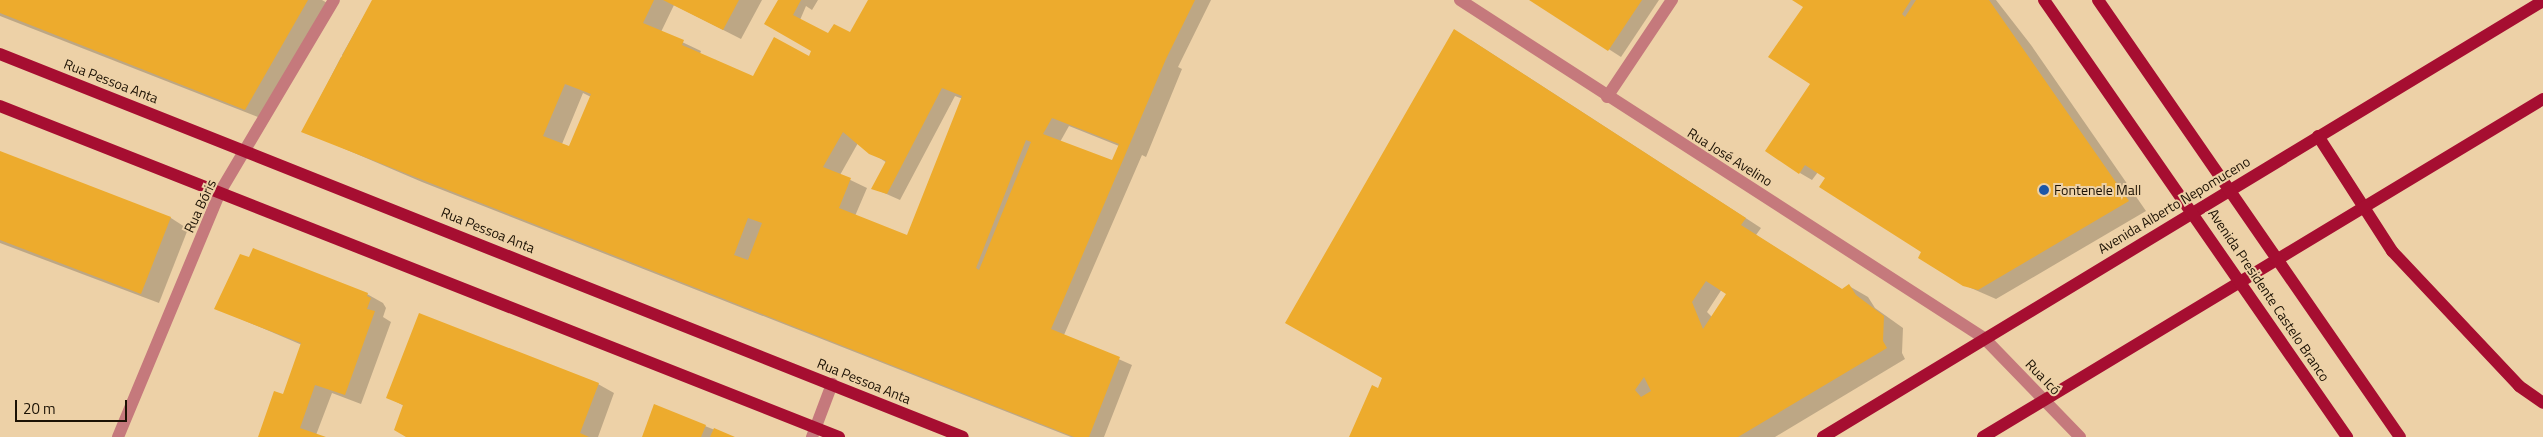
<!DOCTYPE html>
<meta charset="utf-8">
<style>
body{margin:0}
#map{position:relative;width:2543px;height:437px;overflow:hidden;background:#edd1a7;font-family:"Titillium Web",sans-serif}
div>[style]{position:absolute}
.shadow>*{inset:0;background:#0003}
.building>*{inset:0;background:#edab2d}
.minor>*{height:12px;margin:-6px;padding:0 6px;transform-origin:6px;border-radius:6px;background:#c5797c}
.major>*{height:12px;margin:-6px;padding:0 6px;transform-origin:6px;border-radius:6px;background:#a60e31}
.major-bridge>*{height:12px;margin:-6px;padding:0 6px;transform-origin:6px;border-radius:6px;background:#a60e31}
.dots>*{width:14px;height:14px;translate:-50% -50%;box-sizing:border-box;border:2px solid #edd1a7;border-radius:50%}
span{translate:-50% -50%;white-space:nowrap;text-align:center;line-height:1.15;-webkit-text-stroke:4px #edd1a7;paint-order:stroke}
.street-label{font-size:14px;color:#1b1103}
.poi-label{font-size:14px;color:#1b1103}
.left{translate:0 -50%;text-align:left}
.scale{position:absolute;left:15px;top:400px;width:112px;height:22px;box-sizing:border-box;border:2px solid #1b1103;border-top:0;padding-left:6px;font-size:15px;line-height:18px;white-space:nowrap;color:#1b1103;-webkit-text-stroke:4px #edd1a7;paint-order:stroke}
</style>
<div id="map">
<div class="shadow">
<div style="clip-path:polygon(0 0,322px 0,329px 4px,263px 119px,0 16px)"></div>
<div style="clip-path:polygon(evenodd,373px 0,762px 0,741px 39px,674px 5px,661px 32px,701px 51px,700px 54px,753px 77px,809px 58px,813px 51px,779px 0,818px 0,812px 10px,806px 6px,800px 20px,828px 35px,850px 34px,870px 0,1211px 0,1178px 67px,1182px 69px,1146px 157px,1142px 155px,1064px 335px,1132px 365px,1104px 437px,1071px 437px,422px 182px,303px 131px,341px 57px,346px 59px,342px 55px,373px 0,583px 93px,591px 97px,570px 147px,562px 144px,583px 93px,373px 0,955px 96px,963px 99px,908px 236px,855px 216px,867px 188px,840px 175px,858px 143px,887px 163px,873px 188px,900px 200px,955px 96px,373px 0,1069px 126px,1119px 146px,1112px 162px,1060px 142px,1069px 126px)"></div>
<div style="clip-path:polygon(1532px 0,1659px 0,1621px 57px)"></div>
<div style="clip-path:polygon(1795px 0,1996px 0,2031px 45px,2146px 211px,1996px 299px,1964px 285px,1827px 178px,1818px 172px,1812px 180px,1800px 173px,1812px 84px,1804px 6px)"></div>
<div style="clip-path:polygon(evenodd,1471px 40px,1761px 228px,1756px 235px,1843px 290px,1849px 286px,1868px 297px,1875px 308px,1903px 328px,1902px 353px,1905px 359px,1775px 437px,1351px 437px,1379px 390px,1471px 40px,1722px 289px,1728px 293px,1713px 318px,1707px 312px,1722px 289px)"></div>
<div style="clip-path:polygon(0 153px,171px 218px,188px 229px,159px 303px,0 243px)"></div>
<div style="clip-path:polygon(367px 294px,383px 303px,386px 308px,383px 317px,391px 322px,361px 404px,332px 393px,316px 435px,324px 437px,259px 437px,284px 396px,302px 345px,215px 308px)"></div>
<div style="clip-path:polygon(598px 384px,614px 393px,598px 437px,408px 437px,404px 406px,388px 397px)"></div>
<div style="clip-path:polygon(705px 426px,732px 437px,643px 437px)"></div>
</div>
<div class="building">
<div style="clip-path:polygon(0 0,308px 0,245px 110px,0 13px)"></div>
<div style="clip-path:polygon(evenodd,372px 0,654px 0,643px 23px,684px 40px,682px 45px,753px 76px,774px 37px,809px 56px,811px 51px,764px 24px,778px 0,801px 0,793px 15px,828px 33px,834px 24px,850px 32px,868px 0,1195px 0,1166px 59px,1051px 329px,1120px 357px,1089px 437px,1074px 437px,301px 132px,372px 0,565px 84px,591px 94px,569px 146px,543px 136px,565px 84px,372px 0,942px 88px,962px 96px,907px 235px,839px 208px,851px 178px,823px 167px,843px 132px,869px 154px,886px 161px,871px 189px,887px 194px,942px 88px,372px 0,1052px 118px,1119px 144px,1112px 160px,1043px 134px,1052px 118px,372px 0,1026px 140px,1031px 142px,979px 270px,976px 268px,1026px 140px,372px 0,748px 218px,762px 223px,748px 260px,734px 255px,748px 218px)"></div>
<div style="clip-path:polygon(663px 0,739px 0,723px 30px)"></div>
<div style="clip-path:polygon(1529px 0,1642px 0,1608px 51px)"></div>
<div style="clip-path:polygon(1792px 0,1911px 0,1902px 14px,1905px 17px,1916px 0,1989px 0,2129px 201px,1978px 290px,1963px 286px,1918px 258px,1921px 252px,1819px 187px,1825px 178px,1805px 165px,1799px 174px,1765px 151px,1810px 84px,1768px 57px,1803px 7px)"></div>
<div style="clip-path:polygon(evenodd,1454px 29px,1746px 218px,1741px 225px,1842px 289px,1849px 284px,1856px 295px,1884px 316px,1883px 341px,1887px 348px,1738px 437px,1349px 437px,1372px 385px,1378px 388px,1382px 378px,1285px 323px,1454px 29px,1706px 281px,1726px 294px,1703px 329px,1692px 302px,1706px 281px,1454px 29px,1644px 377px,1651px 391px,1641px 397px,1635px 390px,1644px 377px)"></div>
<div style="clip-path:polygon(0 151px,171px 217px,141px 294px,0 240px)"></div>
<div style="clip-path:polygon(253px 248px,368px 293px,367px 296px,371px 298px,367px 309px,375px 311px,345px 395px,315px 385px,300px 428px,326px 437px,258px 437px,274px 391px,283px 394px,301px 343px,214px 309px,240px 254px,249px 257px)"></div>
<div style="clip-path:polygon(419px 313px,599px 383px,580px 433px,589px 437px,406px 437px,394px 430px,403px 405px,386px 398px)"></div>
<div style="clip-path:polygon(654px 404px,706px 425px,701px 437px,642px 437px)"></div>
<div style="clip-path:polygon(714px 428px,735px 437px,710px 437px)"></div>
</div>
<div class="minor">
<div style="left:1460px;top:0;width:624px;rotate:32.82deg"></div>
<div style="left:1984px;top:338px;width:138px;rotate:45.9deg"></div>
<div style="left:1607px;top:97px;width:117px;rotate:-56.2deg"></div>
<div style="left:118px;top:437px;width:265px;rotate:-67.4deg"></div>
<div style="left:220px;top:192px;width:223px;rotate:-59.3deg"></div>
<div style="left:812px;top:437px;width:57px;rotate:-69.3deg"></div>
</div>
<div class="major">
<div style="left:0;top:54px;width:1036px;rotate:21.69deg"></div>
<div style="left:0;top:106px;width:902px;rotate:21.53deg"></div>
<div style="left:2318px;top:136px;width:137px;rotate:57.2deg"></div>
<div style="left:2392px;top:251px;width:185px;rotate:46.7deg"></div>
<div style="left:2519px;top:386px;width:29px;rotate:35deg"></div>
<div style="left:1823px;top:437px;width:842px;rotate:-31.2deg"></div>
<div style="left:1983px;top:437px;width:654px;rotate:-31.11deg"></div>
</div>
<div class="major-bridge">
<div style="left:2044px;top:0;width:532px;rotate:55.26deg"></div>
<div style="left:2098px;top:0;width:531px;rotate:55.35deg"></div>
</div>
<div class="dots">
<div style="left:2044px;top:190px;background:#1b56a7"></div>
</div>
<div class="street-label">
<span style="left:111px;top:81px;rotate:21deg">Rua Pessoa Anta</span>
<span style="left:1730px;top:157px;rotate:32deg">Rua José Avelino</span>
<span style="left:2174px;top:205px;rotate:-31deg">Avenida Alberto Nepomuceno</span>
<span style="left:200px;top:206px;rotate:-65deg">Rua Bóris</span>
<span style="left:488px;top:230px;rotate:22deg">Rua Pessoa Anta</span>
<span style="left:2269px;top:295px;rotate:56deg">Avenida Presidente Castelo Branco</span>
<span style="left:2043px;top:377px;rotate:46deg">Rua Icó</span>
<span style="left:864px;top:381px;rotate:22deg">Rua Pessoa Anta</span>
</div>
<div class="poi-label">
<span class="left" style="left:2054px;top:190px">Fontenele Mall</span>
</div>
<div class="scale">20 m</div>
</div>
